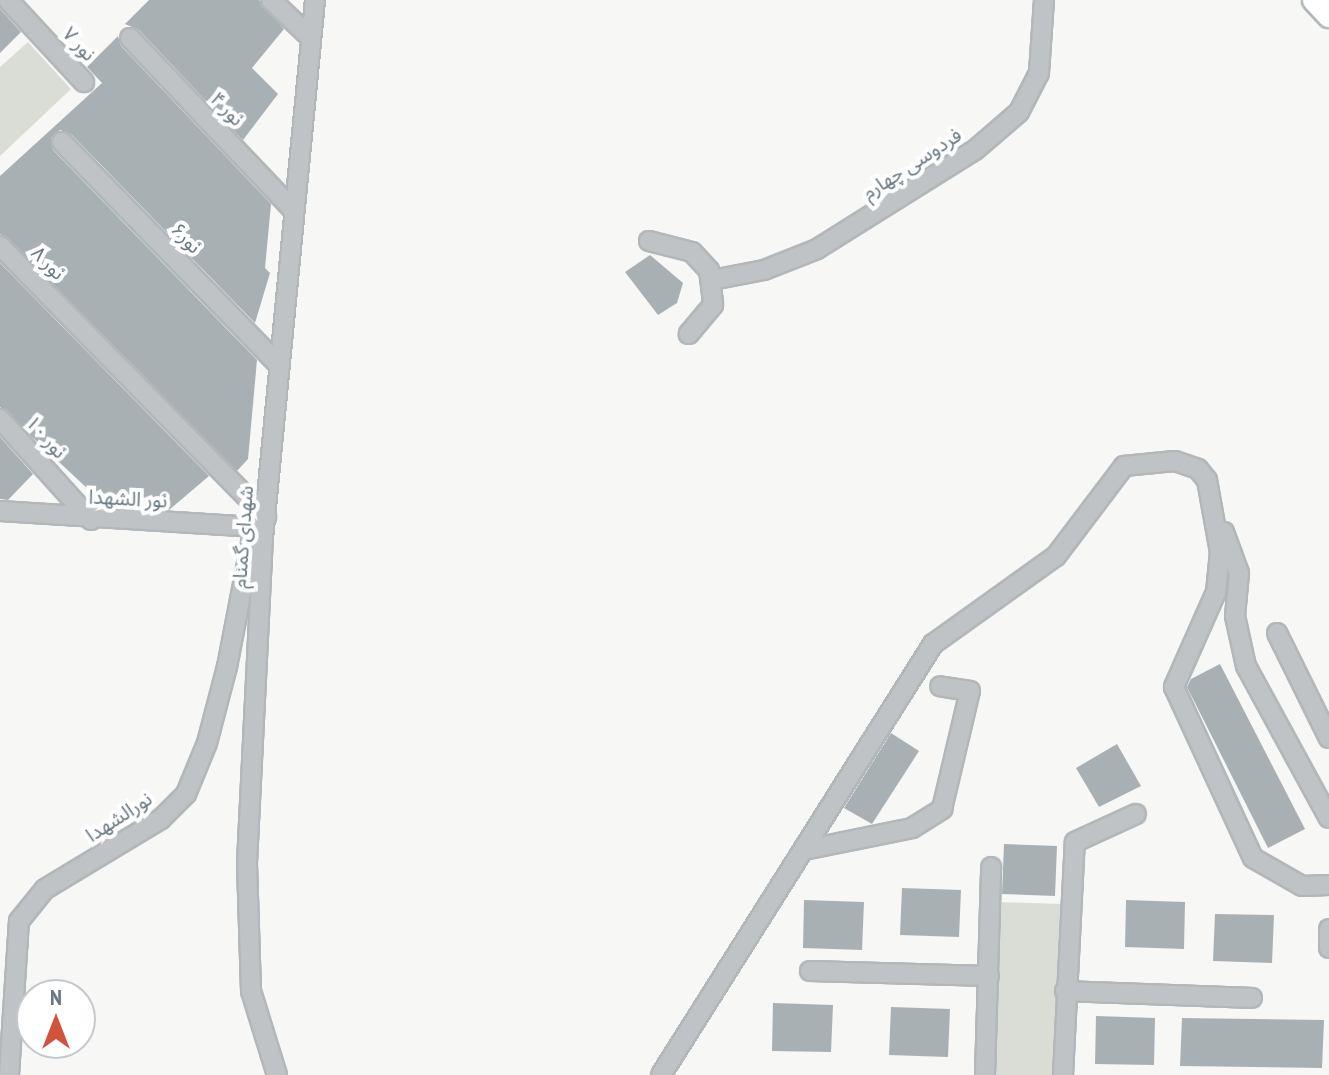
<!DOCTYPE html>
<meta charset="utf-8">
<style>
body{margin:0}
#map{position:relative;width:1329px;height:1075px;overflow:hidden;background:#f7f7f5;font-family:"PT Sans Narrow","Noto Sans Arabic",sans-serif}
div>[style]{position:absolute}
.green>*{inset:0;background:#d9ddd6}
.building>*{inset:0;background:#a9b0b4}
.roads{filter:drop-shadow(2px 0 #b2b7ba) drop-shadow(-2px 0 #b2b7ba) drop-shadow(0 2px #b2b7ba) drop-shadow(0 -2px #b2b7ba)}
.minor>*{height:18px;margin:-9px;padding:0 9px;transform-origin:9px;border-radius:9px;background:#bfc3c6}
.major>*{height:22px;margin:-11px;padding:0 11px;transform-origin:11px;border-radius:11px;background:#fff}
span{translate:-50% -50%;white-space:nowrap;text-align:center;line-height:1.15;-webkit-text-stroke:8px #fff;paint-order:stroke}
.street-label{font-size:20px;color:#697982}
.north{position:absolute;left:16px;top:979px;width:80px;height:80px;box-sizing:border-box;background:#fff;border:2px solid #c3c9cd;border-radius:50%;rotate:0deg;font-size:22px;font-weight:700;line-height:32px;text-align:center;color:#697982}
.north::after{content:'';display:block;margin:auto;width:28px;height:36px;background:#d2533a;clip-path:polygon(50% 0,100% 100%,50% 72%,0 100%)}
</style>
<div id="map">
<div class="green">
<div style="clip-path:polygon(28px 42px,71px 89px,0 156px,0 67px)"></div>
<div style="clip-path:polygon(997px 902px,1062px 904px,1054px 1075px,994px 1075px)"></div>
</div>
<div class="building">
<div style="clip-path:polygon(149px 0,259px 0,284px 29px,252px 68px,278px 94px,243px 140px,139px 30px,125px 24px)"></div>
<div style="clip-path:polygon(0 9px,21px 32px,0 53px)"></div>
<div style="clip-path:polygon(118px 36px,121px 46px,271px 204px,265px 268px,270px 273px,255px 323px,71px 134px,60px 130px,51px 138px,53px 150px,257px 360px,248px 459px,237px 471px,0 234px,0 176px,102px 83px,87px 67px)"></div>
<div style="clip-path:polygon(650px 255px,683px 283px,677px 303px,658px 315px,625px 272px)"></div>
<div style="clip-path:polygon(0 263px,209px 476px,169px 510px,159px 500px,104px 504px,0 407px)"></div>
<div style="clip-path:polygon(0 437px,33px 474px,8px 500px,0 499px)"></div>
<div style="clip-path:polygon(1220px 664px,1305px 829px,1268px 848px,1187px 687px,1191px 679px)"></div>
<div style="clip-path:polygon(891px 733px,919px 751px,872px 824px,844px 808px)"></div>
<div style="clip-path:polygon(1117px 744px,1141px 786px,1099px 807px,1076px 768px)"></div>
<div style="clip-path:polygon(1004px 844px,1057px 846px,1055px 896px,1002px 894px)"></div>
<div style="clip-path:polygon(902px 888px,961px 890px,959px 937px,900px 935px)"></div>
<div style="clip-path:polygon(804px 900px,864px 902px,862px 950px,803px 948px)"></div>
<div style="clip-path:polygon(1126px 900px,1185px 902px,1184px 949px,1125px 947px)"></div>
<div style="clip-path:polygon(1215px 914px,1274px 915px,1272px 963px,1213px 961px)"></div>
<div style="clip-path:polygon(773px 1003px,833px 1005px,831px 1052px,772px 1051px)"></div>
<div style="clip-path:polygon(891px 1007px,950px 1009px,948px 1057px,889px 1055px)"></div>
<div style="clip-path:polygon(1096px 1016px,1155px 1018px,1154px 1065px,1095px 1064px)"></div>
<div style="clip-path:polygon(1182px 1018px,1324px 1020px,1322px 1068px,1180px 1066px)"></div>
</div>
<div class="roads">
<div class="minor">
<div style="left:8px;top:0;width:112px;rotate:47.2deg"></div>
<div style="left:271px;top:0;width:55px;rotate:43.5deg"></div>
<div style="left:130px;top:38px;width:237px;rotate:46.5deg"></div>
<div style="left:62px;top:142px;width:311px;rotate:45.8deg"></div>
<div style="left:649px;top:241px;width:44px;rotate:14.3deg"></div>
<div style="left:692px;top:252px;width:25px;rotate:47deg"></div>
<div style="left:709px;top:270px;width:35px;rotate:83deg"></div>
<div style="left:713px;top:305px;width:38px;rotate:130deg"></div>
<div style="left:0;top:246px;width:380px;rotate:45.5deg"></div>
<div style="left:266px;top:517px;width:5px;rotate:143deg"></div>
<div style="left:712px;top:280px;width:53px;rotate:-10.9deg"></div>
<div style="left:764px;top:270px;width:57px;rotate:-21.6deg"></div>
<div style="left:817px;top:249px;width:186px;rotate:-32.1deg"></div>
<div style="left:975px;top:150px;width:58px;rotate:-40.8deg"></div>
<div style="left:1019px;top:112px;width:44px;rotate:-62.9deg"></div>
<div style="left:1039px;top:73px;width:73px;rotate:-86.1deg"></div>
<div style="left:0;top:419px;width:136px;rotate:48deg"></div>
<div style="left:0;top:511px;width:255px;rotate:3.6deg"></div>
<div style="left:1224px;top:532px;width:44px;rotate:69.9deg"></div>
<div style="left:1239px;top:573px;width:43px;rotate:95.3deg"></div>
<div style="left:1235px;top:616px;width:51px;rotate:77.6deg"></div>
<div style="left:1246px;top:666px;width:173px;rotate:61.4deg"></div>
<div style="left:1277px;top:633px;width:117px;rotate:63.7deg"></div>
<div style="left:804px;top:850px;width:110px;rotate:-11.5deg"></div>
<div style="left:912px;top:828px;width:36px;rotate:-32deg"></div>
<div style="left:942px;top:809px;width:121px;rotate:-76.7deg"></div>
<div style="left:970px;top:691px;width:30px;rotate:-171deg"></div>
<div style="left:1329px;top:929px;width:19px;rotate:90deg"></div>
<div style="left:810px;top:971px;width:179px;rotate:1.6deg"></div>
<div style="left:1065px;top:991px;width:187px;rotate:2.1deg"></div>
<div style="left:9px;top:1075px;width:154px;rotate:-86.3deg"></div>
<div style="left:19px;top:921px;width:41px;rotate:-50.9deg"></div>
<div style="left:45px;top:889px;width:135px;rotate:-31.1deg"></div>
<div style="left:161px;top:819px;width:35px;rotate:-45deg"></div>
<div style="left:186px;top:794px;width:55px;rotate:-67.6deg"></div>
<div style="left:207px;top:743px;width:79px;rotate:-75.3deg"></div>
<div style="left:227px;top:667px;width:143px;rotate:-79.1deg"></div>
<div style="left:277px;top:1075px;width:88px;rotate:-107.2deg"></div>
<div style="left:251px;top:991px;width:128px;rotate:-91.8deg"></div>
<div style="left:247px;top:863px;width:325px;rotate:-87.2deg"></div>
<div style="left:263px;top:538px;width:541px;rotate:-84.48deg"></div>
<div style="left:661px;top:1075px;width:510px;rotate:-57.74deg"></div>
<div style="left:933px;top:644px;width:151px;rotate:-35.6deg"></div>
<div style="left:1056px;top:556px;width:113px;rotate:-52.9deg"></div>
<div style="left:1124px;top:466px;width:51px;rotate:-5.6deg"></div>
<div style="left:1175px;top:461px;width:24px;rotate:19deg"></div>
<div style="left:1198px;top:469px;width:14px;rotate:51deg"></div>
<div style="left:1207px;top:480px;width:73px;rotate:79.8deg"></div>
<div style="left:1220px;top:552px;width:40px;rotate:95.7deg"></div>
<div style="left:1216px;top:592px;width:104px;rotate:113.9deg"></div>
<div style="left:1174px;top:687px;width:188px;rotate:65.2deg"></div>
<div style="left:1253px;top:858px;width:56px;rotate:29.7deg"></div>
<div style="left:1302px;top:886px;width:27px;rotate:-2deg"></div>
<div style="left:985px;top:1075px;width:208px;rotate:-88.3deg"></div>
<div style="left:1063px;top:1075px;width:233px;rotate:-87.1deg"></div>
<div style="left:1075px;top:842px;width:67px;rotate:-24.7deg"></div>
</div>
<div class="major">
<div style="left:1314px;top:0;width:22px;rotate:47deg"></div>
</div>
</div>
<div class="street-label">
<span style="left:79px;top:44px;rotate:47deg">نور ۷</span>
<span style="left:227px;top:109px;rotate:46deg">نور ۴</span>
<span style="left:912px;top:164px;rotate:-33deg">فردوسی چهارم</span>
<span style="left:186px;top:238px;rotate:46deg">نور۶</span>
<span style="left:48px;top:263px;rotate:45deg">نور ۸</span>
<span style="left:46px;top:437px;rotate:48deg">نور ۱۰</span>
<span style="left:128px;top:499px;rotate:3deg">نور الشهدا</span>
<span style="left:243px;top:537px;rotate:-86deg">شهدای گمنام</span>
<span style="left:119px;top:817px;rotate:-33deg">نورالشهدا</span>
</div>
<div class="north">N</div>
</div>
